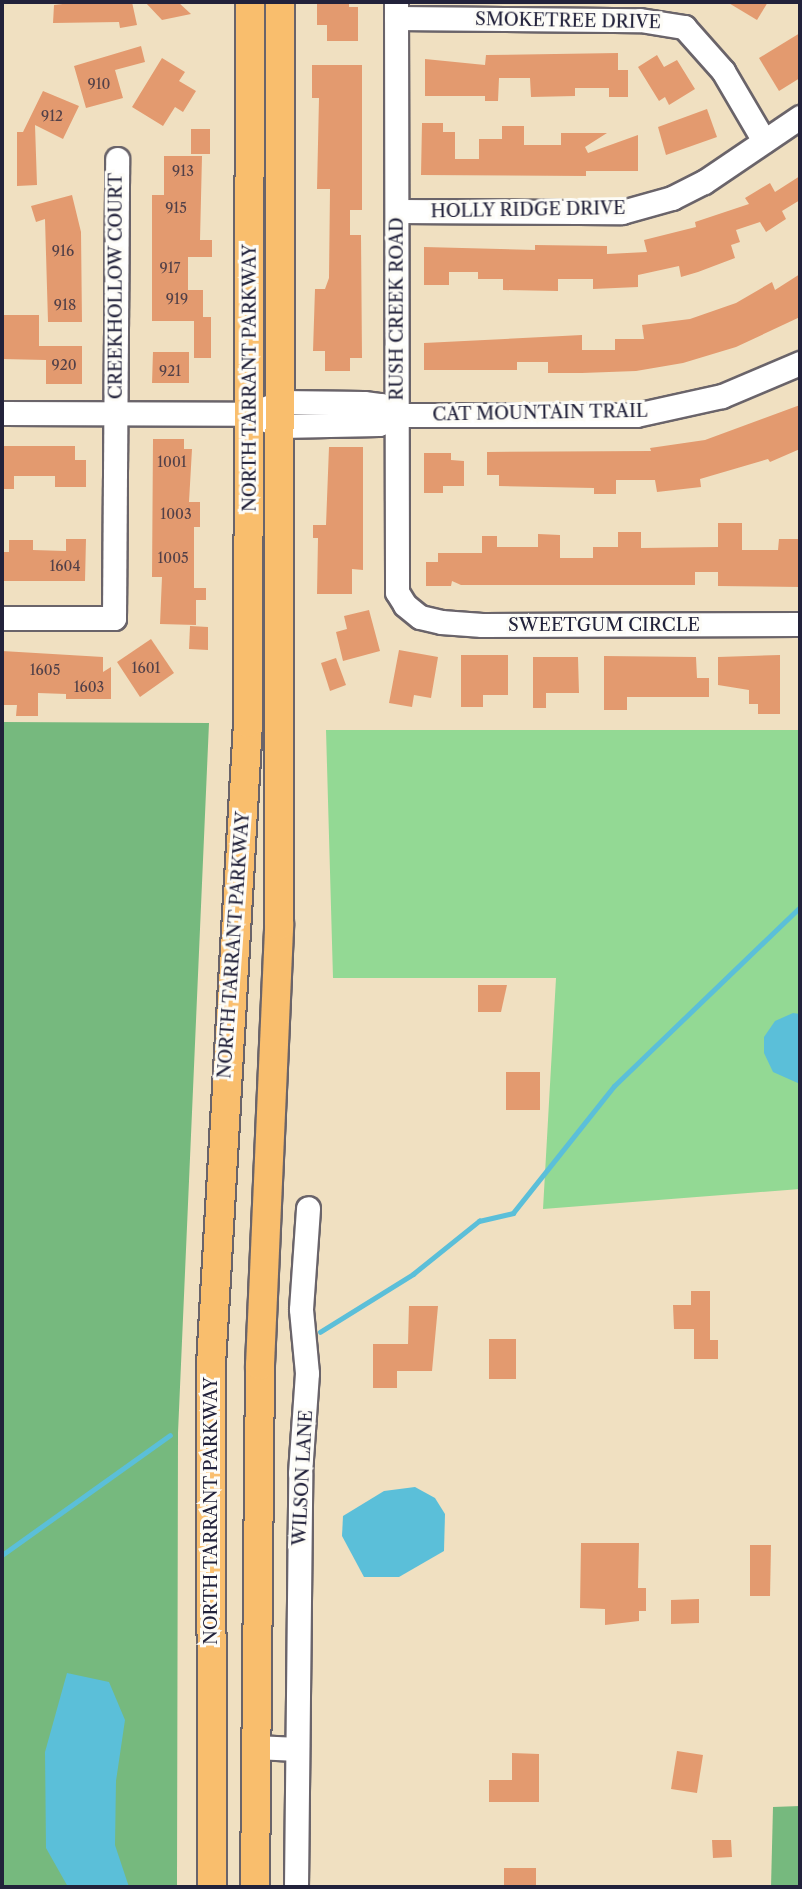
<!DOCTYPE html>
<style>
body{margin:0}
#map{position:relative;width:802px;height:1889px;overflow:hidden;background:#f0e0c1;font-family:"Libre Caslon Text",serif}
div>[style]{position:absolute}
.green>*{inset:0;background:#93d994}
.forest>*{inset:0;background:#76b97e}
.water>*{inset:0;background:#5bbfd9}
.stream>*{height:4.5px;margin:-2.25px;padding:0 2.25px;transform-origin:2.25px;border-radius:2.25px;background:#5bbfd9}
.building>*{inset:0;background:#e39a6f}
.roads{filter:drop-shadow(2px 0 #6a646a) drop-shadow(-2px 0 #6a646a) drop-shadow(0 2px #6a646a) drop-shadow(0 -2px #6a646a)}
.minor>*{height:23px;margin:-11.5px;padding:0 11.5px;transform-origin:11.5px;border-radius:11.5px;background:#fff}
.major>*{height:28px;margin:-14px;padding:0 14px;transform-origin:14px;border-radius:14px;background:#f9be6d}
span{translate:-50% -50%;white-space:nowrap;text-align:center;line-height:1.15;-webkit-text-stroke:6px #fdfcf7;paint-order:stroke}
.number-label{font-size:14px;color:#524048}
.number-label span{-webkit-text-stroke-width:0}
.street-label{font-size:18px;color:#22223b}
.frame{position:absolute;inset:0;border:4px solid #22223b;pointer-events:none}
</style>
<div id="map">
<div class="green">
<div style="clip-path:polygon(326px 730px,800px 730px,800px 1189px,543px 1209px,556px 978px,333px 978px)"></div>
</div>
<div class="forest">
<div style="clip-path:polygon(2px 722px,209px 723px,178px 1433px,177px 1887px,2px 1887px)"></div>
<div style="clip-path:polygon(800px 1806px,800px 1887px,771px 1887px,773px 1807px)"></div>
</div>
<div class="water">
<div style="clip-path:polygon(793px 1013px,800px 1014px,800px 1084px,773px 1072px,764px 1053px,764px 1037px,775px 1021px)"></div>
<div style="clip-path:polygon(415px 1487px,435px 1498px,445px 1514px,444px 1551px,399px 1577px,364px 1577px,342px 1536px,343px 1516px,384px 1491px)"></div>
<div style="clip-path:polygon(67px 1673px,109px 1682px,125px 1720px,116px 1781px,115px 1845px,129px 1887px,68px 1887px,46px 1848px,45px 1752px)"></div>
</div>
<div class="stream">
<div style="left:320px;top:1332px;width:110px;rotate:-31.9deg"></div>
<div style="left:413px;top:1274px;width:85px;rotate:-38.8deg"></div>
<div style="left:479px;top:1221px;width:35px;rotate:-13deg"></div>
<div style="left:513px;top:1213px;width:162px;rotate:-51.5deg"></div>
<div style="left:614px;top:1086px;width:258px;rotate:-43.9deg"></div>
<div style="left:2px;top:1555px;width:206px;rotate:-35.5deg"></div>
</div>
<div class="building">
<div style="clip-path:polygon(80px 2px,132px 2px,137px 25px,120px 28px,119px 22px,53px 23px,54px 5px)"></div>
<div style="clip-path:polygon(145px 2px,178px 2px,191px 14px,162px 20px)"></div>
<div style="clip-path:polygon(317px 2px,349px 2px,349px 7px,358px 7px,358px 41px,327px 41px,327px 25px,317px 25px)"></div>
<div style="clip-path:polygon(727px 2px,768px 2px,757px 20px)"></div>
<div style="clip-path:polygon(800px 33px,800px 78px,779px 91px,759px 58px)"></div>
<div style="clip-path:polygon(141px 46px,145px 62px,115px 70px,123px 98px,86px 108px,74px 66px)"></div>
<div style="clip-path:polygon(618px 53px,618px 70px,628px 70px,628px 97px,609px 97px,609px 88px,575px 88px,575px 96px,531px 97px,530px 78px,499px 78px,498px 101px,485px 101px,485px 96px,425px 96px,425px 59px,485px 65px,486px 55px)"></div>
<div style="clip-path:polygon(657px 55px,664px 67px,677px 60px,695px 89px,669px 105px,665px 97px,659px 101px,638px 67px)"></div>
<div style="clip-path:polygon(162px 58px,185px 72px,179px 81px,196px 91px,183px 112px,175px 107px,163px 126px,132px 107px)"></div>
<div style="clip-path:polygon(312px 65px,362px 65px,362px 210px,350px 210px,350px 235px,361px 235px,362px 358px,350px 358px,350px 371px,325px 371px,325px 351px,313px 351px,315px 289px,325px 289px,329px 278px,330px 189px,317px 189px,319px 98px,312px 98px)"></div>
<div style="clip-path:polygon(43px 91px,79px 106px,63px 139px,35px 125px,37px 185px,17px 186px,17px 132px,23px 132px)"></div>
<div style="clip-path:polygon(707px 109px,717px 137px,666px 155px,658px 127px)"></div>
<div style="clip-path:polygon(422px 123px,443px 123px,443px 132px,455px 132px,455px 159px,479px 159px,479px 139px,502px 139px,502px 126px,524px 126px,524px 145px,561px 145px,561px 133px,607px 133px,585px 147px,588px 153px,638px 135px,638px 171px,586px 171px,586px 176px,421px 175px)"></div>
<div style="clip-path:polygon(191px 129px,210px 129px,210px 154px,191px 154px)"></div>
<div style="clip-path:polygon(164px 156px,202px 156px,200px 240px,212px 240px,212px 257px,188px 257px,188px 290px,203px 290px,203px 317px,211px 317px,211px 358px,194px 358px,194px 321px,152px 321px,152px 195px,164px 195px)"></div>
<div style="clip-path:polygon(800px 176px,800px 200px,782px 211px,786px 219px,766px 232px,760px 222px,736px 230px,740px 242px,731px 245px,735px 258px,698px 272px,681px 277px,679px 266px,638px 275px,638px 287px,593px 289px,593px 279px,558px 279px,558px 291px,503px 290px,503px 279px,478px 279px,478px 272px,449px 272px,449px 285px,424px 285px,424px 247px,535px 250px,535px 245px,607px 246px,607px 254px,647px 252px,644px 240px,696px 227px,695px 222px,749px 204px,745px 198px,770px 183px,775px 192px)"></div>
<div style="clip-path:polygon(72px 195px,81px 232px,82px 322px,48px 322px,45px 219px,36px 222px,31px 206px)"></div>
<div style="clip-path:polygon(800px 274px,800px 317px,736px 347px,683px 363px,636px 371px,582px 373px,548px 373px,548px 362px,517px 362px,517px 370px,424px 370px,424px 343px,582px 335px,582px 350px,615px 350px,615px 339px,644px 339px,642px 325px,690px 319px,736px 303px,772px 282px,775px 290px)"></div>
<div style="clip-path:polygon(2px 315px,39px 315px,39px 346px,82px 346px,82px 384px,46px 384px,46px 360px,2px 359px)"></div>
<div style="clip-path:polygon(153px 352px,189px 352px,189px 383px,152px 383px)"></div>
<div style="clip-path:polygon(800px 405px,800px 449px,770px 462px,768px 459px,700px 479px,701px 487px,657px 492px,655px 480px,616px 480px,616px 494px,594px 494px,594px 488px,499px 486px,499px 475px,487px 475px,487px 452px,651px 451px,650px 448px,705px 440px)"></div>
<div style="clip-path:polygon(153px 439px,184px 439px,184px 449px,192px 449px,189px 502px,200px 502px,200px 527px,194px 527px,194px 588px,206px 588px,206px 600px,196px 600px,196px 625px,160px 624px,162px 577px,152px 577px)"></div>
<div style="clip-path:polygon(2px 446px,75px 446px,75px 460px,86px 460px,86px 487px,55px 487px,55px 476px,14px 476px,14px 489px,2px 489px)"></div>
<div style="clip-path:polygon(329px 447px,363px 447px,363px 570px,352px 569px,352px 594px,317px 594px,318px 538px,313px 538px,313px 525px,326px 525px)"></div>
<div style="clip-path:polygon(424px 453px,451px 453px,451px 460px,464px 461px,464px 486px,443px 486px,443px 493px,424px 493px)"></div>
<div style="clip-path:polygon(718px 523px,742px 523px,742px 550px,778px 550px,779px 539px,800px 539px,800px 587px,718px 586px,718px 572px,695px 572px,695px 585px,461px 585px,452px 581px,451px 586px,426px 586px,426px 562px,438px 562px,438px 553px,482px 553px,482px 536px,497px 536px,497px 547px,538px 547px,538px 534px,560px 535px,560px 558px,593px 558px,593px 547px,618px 547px,618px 532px,641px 532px,641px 548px,718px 547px)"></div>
<div style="clip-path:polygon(66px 539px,86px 539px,85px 581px,2px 581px,2px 552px,9px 552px,9px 540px,33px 540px,33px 550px,66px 551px)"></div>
<div style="clip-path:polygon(369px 610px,380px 651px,343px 661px,336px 632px,347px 629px,344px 616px)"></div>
<div style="clip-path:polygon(190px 626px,208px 627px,208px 650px,189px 649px)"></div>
<div style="clip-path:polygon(151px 639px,174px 673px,140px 697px,117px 662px)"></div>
<div style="clip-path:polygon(399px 650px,438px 657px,431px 698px,414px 695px,412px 707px,389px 703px)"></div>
<div style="clip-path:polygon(2px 651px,103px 657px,103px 672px,111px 667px,111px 699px,66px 699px,66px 694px,38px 693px,38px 716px,16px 716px,17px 705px,2px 705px)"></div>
<div style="clip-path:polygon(461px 655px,508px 655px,508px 695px,483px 695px,483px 707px,461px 707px)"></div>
<div style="clip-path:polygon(780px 655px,780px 714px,758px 714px,758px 704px,749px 704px,749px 690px,718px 685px,718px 657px)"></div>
<div style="clip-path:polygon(604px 656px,696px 657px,697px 678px,709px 678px,709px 697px,627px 697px,627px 710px,604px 710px)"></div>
<div style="clip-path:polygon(533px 657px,578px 657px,579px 693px,546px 693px,546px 708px,533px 708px)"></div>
<div style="clip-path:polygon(336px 658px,346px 685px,330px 691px,321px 663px)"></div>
<div style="clip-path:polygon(478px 985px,507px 985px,501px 1012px,478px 1012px)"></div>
<div style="clip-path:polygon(506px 1072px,540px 1072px,540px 1110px,506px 1110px)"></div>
<div style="clip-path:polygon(691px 1291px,710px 1291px,710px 1340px,718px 1340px,718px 1359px,694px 1359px,694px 1329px,674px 1329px,673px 1305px,691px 1305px)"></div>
<div style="clip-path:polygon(409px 1306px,438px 1306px,432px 1371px,397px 1371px,397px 1388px,373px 1388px,373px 1344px,408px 1344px)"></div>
<div style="clip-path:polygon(489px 1339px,516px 1339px,516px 1379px,489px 1379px)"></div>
<div style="clip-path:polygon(581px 1543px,639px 1543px,638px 1588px,646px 1588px,646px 1611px,639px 1611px,639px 1621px,605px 1625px,605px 1609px,580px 1608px)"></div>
<div style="clip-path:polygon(750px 1545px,771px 1545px,770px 1596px,750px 1596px)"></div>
<div style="clip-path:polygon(699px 1599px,699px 1623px,671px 1624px,671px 1600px)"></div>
<div style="clip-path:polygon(677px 1751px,703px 1755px,697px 1793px,671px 1789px)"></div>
<div style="clip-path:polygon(512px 1753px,539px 1754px,539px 1802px,489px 1802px,489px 1780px,512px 1780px)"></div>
<div style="clip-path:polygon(712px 1840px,731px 1840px,732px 1857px,713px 1858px)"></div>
<div style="clip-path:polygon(504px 1868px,536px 1868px,536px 1887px,504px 1887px)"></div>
</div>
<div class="roads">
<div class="minor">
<div style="left:396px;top:2px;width:590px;rotate:89.9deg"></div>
<div style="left:397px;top:592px;width:15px;rotate:58deg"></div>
<div style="left:405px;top:605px;width:19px;rotate:39deg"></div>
<div style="left:420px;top:617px;width:22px;rotate:13deg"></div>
<div style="left:441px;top:622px;width:41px;rotate:4.2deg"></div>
<div style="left:482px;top:625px;width:318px;rotate:-0.2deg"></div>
<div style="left:396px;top:18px;width:244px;rotate:0.5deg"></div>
<div style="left:640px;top:20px;width:45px;rotate:9deg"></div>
<div style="left:684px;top:27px;width:59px;rotate:48.4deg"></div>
<div style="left:723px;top:71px;width:81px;rotate:59.6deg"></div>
<div style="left:398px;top:211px;width:224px;rotate:0.3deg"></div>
<div style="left:622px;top:212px;width:52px;rotate:-15.6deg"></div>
<div style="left:672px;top:198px;width:36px;rotate:-27deg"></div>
<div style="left:704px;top:182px;width:116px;rotate:-34.1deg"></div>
<div style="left:2px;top:413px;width:249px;rotate:0.2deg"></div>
<div style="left:251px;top:414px;width:31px;rotate:-22deg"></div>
<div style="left:280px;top:402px;width:84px;rotate:0.7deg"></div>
<div style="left:364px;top:403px;width:17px;rotate:7deg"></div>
<div style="left:381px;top:405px;width:19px;rotate:32deg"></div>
<div style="left:251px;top:414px;width:31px;rotate:22deg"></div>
<div style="left:280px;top:426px;width:99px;rotate:-1.2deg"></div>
<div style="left:379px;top:424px;width:20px;rotate:-27deg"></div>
<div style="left:397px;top:415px;width:239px"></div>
<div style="left:636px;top:415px;width:88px;rotate:-12.5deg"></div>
<div style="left:722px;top:396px;width:85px;rotate:-22.9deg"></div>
<div style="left:2px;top:618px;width:112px"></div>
<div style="left:114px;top:618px;width:459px;rotate:-89.6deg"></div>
<div style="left:255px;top:1747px;width:42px;rotate:2.7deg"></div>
<div style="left:296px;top:1887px;width:414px;rotate:-89.4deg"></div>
<div style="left:300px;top:1473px;width:100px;rotate:-86deg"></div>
<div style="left:307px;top:1373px;width:64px;rotate:-95.4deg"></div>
<div style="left:301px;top:1309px;width:101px;rotate:-86deg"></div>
</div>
<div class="major">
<div style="left:212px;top:1887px;width:522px;rotate:-90.11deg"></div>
<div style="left:211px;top:1365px;width:643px;rotate:-86.7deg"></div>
<div style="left:248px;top:723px;width:721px;rotate:-89.84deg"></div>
<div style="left:255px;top:1887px;width:522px;rotate:-89.45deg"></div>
<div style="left:260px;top:1365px;width:440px;rotate:-87.5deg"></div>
<div style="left:279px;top:925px;width:923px;rotate:-89.94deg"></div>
</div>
</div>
<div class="number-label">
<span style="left:99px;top:84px">910</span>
<span style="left:52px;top:116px">912</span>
<span style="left:183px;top:171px">913</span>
<span style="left:176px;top:208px">915</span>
<span style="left:63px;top:251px">916</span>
<span style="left:170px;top:268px">917</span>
<span style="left:177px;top:299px">919</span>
<span style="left:65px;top:305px">918</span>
<span style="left:64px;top:365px">920</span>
<span style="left:170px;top:371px">921</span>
<span style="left:172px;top:462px">1001</span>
<span style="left:176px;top:514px">1003</span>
<span style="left:173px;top:558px">1005</span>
<span style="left:65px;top:566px">1604</span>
<span style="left:146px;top:668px">1601</span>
<span style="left:45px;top:670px">1605</span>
<span style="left:89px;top:687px">1603</span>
</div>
<div class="street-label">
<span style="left:568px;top:21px;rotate:1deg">SMOKETREE DRIVE</span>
<span style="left:528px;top:210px;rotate:-1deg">HOLLY RIDGE DRIVE</span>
<span style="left:116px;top:286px;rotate:-90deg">CREEKHOLLOW COURT</span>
<span style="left:397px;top:309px;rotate:-90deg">RUSH CREEK ROAD</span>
<span style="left:250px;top:378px;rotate:-90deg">NORTH TARRANT PARKWAY</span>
<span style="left:540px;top:413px;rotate:-1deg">CAT MOUNTAIN TRAIL</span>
<span style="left:604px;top:625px">SWEETGUM CIRCLE</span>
<span style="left:234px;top:945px;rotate:-86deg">NORTH TARRANT PARKWAY</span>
<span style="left:303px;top:1478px;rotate:-87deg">WILSON LANE</span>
<span style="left:211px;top:1511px;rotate:-90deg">NORTH TARRANT PARKWAY</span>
</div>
<div class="frame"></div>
</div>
